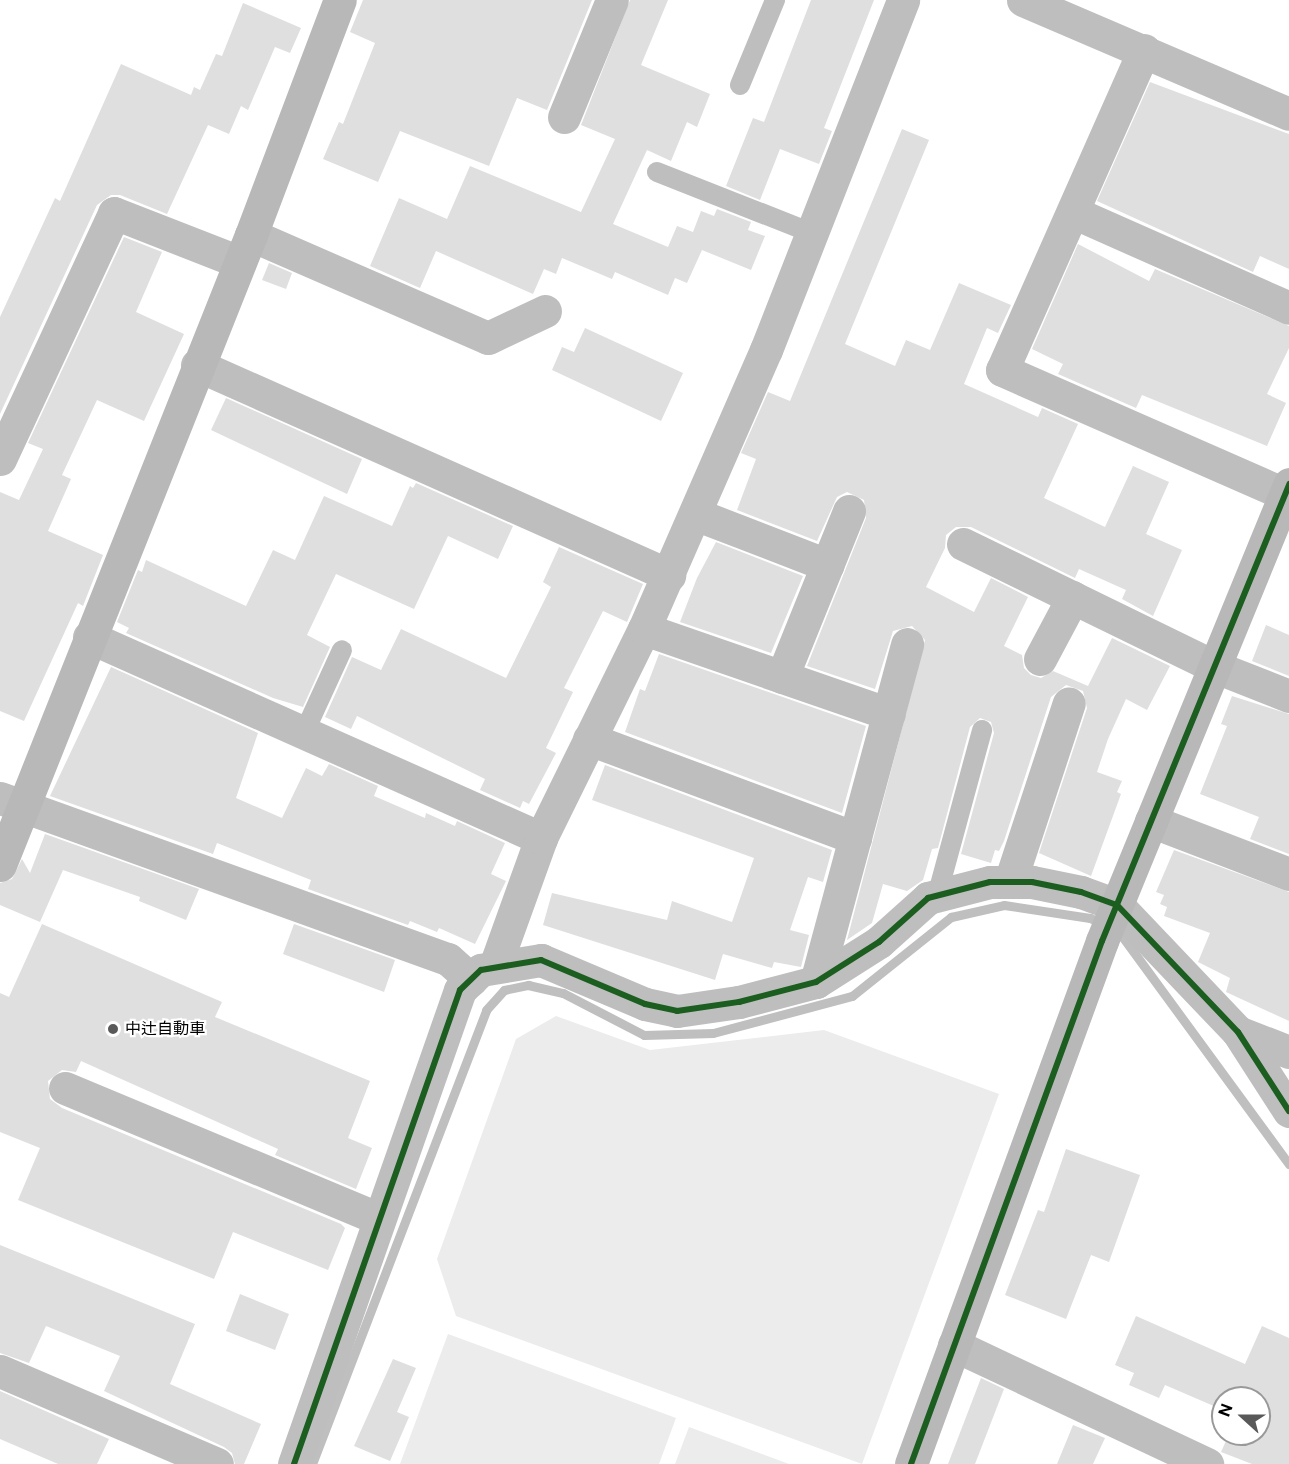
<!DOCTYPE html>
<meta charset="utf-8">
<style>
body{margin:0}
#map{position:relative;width:1289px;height:1464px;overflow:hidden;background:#fff;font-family:"Public Sans","Noto Sans JP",sans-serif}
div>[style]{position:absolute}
.green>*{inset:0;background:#ececec}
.stream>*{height:9px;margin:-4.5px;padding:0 4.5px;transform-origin:4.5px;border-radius:4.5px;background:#bfbfbf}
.building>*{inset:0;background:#dfdfdf}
.lane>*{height:20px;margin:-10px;padding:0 10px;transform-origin:10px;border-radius:10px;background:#bebebe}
.street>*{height:33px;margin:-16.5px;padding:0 16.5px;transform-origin:16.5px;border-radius:16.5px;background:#bebebe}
.secondary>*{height:33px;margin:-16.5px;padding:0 16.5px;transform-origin:16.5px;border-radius:16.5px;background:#b8b8b8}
.cycleway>*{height:6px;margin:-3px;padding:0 3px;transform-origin:3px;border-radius:3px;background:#1b5e20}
.dots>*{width:16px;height:16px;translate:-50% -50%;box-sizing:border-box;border:3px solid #fff;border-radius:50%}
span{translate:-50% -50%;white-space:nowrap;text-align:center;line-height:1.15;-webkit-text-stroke:4.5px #fff;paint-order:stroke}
.poi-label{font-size:16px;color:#000}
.left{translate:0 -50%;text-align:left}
.north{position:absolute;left:1211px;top:1386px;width:60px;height:60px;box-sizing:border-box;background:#fff;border:2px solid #999;border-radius:50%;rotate:291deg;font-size:16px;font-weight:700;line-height:24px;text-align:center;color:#000}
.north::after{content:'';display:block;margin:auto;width:21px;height:27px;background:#595959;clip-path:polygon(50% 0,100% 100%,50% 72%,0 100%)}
</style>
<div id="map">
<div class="green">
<div style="clip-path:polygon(556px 1016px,650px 1050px,824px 1030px,999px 1094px,862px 1464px,456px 1316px,437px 1259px,516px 1039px)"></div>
<div style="clip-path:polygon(448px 1334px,676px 1418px,659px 1464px,400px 1464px)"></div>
<div style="clip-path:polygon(689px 1427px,789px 1464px,675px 1464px)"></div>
</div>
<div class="stream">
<div style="left:1119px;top:932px;width:288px;rotate:53.8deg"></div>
<div style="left:312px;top:1464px;width:486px;rotate:-69deg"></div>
<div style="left:486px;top:1010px;width:27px;rotate:-48deg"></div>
<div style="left:504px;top:990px;width:25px;rotate:-12deg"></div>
<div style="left:528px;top:985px;width:36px;rotate:13deg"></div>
<div style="left:563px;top:993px;width:91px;rotate:27.4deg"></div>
<div style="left:644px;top:1035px;width:69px;rotate:-1.7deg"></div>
<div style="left:713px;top:1033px;width:144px;rotate:-14.9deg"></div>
<div style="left:852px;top:996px;width:127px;rotate:-38.6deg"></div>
<div style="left:951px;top:917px;width:54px;rotate:-12.8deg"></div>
<div style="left:1004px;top:905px;width:87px;rotate:8.6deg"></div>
<div style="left:1090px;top:918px;width:15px;rotate:23deg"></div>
</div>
<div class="building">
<div style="clip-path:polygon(363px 0,592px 0,547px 110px,517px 98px,489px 166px,400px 131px,378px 182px,323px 159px,339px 122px,343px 124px,375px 43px,350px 32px)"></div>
<div style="clip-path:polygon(630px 0,668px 0,641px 65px,710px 94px,697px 127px,687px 122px,671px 161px,647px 150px,613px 224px,668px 247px,677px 226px,693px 232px,701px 211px,714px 216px,717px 209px,751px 222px,748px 230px,765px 236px,751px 270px,702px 250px,687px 283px,675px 278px,668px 295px,615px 272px,612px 279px,562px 258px,556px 274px,544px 269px,533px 294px,436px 251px,420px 288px,370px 266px,399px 198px,447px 219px,470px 166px,581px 212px,615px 139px,581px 125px)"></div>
<div style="clip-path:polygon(811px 0,874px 0,824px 128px,832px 131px,819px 164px,780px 149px,760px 200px,726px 186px,753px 118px,764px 122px)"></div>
<div style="clip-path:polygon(243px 3px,301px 28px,290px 53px,275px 47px,248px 110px,241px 106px,229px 134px,208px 125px,167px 214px,120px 195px,111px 195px,97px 205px,0 414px,0 317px,55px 198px,60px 201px,121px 64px,191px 95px,194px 87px,200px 90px,216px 54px,222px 56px)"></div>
<div style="clip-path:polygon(1150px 82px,1289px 134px,1289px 269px,1260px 256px,1253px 272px,1097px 201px)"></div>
<div style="clip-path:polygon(902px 129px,929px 140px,845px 344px,895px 366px,906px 340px,930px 350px,959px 283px,1011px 305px,998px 333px,987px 328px,964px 384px,1038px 417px,1042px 408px,1078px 424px,1044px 498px,1105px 527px,1133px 466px,1169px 482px,1146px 534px,1182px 550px,1153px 616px,1122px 599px,1126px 590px,1079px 569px,1075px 578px,971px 527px,956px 527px,946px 535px,945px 548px,926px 587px,974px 612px,991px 578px,1028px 597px,1004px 646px,1022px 655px,1024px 668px,1031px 675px,1041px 678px,1053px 671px,1088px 686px,1112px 638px,1170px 666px,1147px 710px,1126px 699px,1108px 739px,1097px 772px,1122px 781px,1117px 792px,1121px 794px,1091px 876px,1039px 853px,1087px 708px,1083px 691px,1066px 685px,1051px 697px,1004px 841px,999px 851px,995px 850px,991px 863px,961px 854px,994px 733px,991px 722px,980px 718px,970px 727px,938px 848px,932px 849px,923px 880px,907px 891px,883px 884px,872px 923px,847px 940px,925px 640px,912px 626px,893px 631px,875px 689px,807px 666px,866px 518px,864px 500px,847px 492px,837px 497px,817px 541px,737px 510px,756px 459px,741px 453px,768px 392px,790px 401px)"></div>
<div style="clip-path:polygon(124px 237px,162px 252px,136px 312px,184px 334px,144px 421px,97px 400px,62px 475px,71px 479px,48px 531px,103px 555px,83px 606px,78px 603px,24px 721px,0 711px,0 492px,19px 500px,43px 449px,28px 443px)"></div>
<div style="clip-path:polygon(1078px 244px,1149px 281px,1155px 269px,1289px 326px,1289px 348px,1267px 394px,1286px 403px,1267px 446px,1142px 395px,1136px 408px,1058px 374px,1063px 364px,1032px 349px)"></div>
<div style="clip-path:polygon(269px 263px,292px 273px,286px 289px,262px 280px)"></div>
<div style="clip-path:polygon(585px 328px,683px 373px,661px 421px,552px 370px,562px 347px,574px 352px)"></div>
<div style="clip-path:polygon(226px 398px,362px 459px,347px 494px,211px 430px)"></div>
<div style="clip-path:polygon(416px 483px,513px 526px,498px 559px,448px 536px,414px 609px,336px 574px,307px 635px,330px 647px,303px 707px,273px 698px,126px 633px,129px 628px,117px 622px,138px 570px,142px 572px,146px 560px,246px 606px,273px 550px,295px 560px,324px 496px,392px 526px,410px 486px,413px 488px)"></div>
<div style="clip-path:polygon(716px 542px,803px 576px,771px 653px,680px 622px,697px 578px)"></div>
<div style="clip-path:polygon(559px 547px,643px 584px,627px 622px,603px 611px,564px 688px,573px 692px,546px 748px,556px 753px,529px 804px,523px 801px,520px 808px,480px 790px,485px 779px,357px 716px,351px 729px,325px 717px,352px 657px,381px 670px,401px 629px,506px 678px,551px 587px,543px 582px)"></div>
<div style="clip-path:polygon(1266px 625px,1289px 635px,1289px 676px,1252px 661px)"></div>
<div style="clip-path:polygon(659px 654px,866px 726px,842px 813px,625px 732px,640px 689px,645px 691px)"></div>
<div style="clip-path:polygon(111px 667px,258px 733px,236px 798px,282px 818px,306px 768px,322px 776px,329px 764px,378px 786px,374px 796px,425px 818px,426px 813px,455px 826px,457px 821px,505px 843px,491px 874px,506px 881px,475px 944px,439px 928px,437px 932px,410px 921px,408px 925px,308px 889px,311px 880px,217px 843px,213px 854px,50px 796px)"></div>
<div style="clip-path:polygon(1232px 696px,1289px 714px,1289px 854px,1250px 839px,1259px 817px,1200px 794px,1227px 726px,1221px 724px)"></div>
<div style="clip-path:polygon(605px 765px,832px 850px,823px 882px,808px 877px,790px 930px,809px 935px,801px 967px,774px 962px,772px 968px,723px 954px,715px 980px,543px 925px,552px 893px,667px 920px,672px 901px,732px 922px,754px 858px,592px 800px)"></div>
<div style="clip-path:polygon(45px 834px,199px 889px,186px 920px,139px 901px,140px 897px,63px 870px,40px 922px,0 905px,0 883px,12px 879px,22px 859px,30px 873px)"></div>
<div style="clip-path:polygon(1174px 850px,1289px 892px,1289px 1021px,1226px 992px,1230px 978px,1198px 962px,1210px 933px,1164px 916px,1167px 907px,1160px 904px,1164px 895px,1156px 892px)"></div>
<div style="clip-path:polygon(42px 924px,222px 1002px,215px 1017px,370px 1081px,348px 1138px,372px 1148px,356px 1189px,275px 1155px,278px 1149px,81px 1061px,76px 1072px,62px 1070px,48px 1081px,50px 1099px,62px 1108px,341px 1224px,345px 1228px,328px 1270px,233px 1232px,214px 1279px,18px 1200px,40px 1148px,0 1132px,0 993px,9px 997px)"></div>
<div style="clip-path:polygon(294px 924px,395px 960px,384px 992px,283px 954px)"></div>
<div style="clip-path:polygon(1066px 1149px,1140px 1175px,1109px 1262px,1091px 1255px,1066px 1319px,1005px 1295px,1038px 1210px,1044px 1212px)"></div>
<div style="clip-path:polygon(0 1245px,195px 1324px,170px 1384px,261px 1424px,244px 1464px,235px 1464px,232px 1453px,224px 1447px,104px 1391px,120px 1356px,46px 1326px,29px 1363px,0 1353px)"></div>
<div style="clip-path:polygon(240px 1294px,289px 1314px,275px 1350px,226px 1331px)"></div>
<div style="clip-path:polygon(1136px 1316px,1245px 1364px,1262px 1326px,1289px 1338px,1289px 1464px,1252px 1464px,1221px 1452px,1229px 1434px,1259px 1434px,1259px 1398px,1223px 1398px,1223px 1410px,1165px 1385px,1159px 1398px,1129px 1385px,1134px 1373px,1115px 1365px)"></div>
<div style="clip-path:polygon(393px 1359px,416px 1368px,397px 1412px,409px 1417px,390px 1461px,354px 1446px)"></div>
<div style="clip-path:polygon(981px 1378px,1004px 1389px,975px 1464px,948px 1464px)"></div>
<div style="clip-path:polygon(0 1391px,109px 1439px,97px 1464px,58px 1464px,0 1439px)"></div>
<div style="clip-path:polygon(1073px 1425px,1105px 1438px,1093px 1464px,1057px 1464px)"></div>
</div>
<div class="lane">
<div style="left:740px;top:85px;width:92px;rotate:-67.6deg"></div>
<div style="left:657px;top:172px;width:167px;rotate:21.5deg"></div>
<div style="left:304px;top:733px;width:91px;rotate:-65.4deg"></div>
<div style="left:937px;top:896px;width:172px;rotate:-74.8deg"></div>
</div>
<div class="street">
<div style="left:1023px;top:0;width:289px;rotate:23.2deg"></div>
<div style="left:1144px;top:50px;width:350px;rotate:113.9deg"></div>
<div style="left:1002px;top:370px;width:309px;rotate:23.7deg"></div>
<div style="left:564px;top:117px;width:126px;rotate:-67.7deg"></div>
<div style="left:1075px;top:213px;width:234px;rotate:23.9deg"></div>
<div style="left:251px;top:235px;width:258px;rotate:23.5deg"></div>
<div style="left:488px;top:338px;width:63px;rotate:-25.3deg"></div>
<div style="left:197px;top:365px;width:517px;rotate:23.99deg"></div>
<div style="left:0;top:459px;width:271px;rotate:-65.1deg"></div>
<div style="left:114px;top:213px;width:135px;rotate:21.3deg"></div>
<div style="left:695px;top:514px;width:142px;rotate:21.1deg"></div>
<div style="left:963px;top:544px;width:278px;rotate:26deg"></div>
<div style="left:1213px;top:666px;width:82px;rotate:21.5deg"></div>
<div style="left:644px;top:629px;width:259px;rotate:19.1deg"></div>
<div style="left:89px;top:637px;width:495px;rotate:24deg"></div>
<div style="left:1040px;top:659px;width:70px;rotate:-62deg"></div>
<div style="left:782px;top:677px;width:179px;rotate:-68deg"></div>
<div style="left:589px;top:739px;width:284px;rotate:20.4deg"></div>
<div style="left:0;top:798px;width:476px;rotate:19.8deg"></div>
<div style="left:448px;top:959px;width:31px;rotate:42deg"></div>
<div style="left:1151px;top:821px;width:148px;rotate:21deg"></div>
<div style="left:1010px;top:882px;width:188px;rotate:-71.8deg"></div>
<div style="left:495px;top:966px;width:136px;rotate:-70.2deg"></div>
<div style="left:541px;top:838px;width:233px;rotate:-63.8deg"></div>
<div style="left:644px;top:629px;width:305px;rotate:-66.4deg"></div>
<div style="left:766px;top:350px;width:376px;rotate:-68.6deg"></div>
<div style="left:816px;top:982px;width:350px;rotate:-74.9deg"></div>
<div style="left:1238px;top:1032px;width:55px;rotate:21.4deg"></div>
<div style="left:65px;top:1088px;width:340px;rotate:22.6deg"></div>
<div style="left:954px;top:1345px;width:280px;rotate:25.2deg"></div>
<div style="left:0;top:1371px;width:236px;rotate:23.2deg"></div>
<div style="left:294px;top:1464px;width:502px;rotate:-70.7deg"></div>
<div style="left:460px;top:990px;width:29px;rotate:-44deg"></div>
<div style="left:481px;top:970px;width:61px;rotate:-9.5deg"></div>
<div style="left:541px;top:960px;width:113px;rotate:22.9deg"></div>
<div style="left:645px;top:1004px;width:33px;rotate:12deg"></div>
<div style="left:677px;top:1011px;width:63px;rotate:-8.3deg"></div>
<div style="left:739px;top:1002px;width:80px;rotate:-14.6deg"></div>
<div style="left:816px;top:982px;width:75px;rotate:-32.4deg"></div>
<div style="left:879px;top:942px;width:66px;rotate:-41.9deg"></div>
<div style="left:928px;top:898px;width:64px;rotate:-14.5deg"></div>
<div style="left:990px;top:882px;width:42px"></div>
<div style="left:1032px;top:882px;width:50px;rotate:11.5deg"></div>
<div style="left:1081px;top:892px;width:38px;rotate:20deg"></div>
<div style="left:1117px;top:905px;width:175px;rotate:46.4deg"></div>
<div style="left:1238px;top:1032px;width:94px;rotate:57.2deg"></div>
</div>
<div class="secondary">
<div style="left:0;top:865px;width:678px;rotate:-68.28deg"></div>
<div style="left:251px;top:235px;width:251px;rotate:-69.3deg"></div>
<div style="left:911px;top:1464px;width:557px;rotate:-69.94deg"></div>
<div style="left:1102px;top:941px;width:494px;rotate:-67.7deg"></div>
</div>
<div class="cycleway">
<div style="left:294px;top:1464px;width:502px;rotate:-70.7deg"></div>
<div style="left:460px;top:990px;width:29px;rotate:-44deg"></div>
<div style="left:481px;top:970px;width:61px;rotate:-9.5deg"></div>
<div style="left:541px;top:960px;width:113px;rotate:22.9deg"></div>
<div style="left:645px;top:1004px;width:33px;rotate:12deg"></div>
<div style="left:677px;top:1011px;width:63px;rotate:-8.3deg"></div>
<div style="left:739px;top:1002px;width:80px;rotate:-14.6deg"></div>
<div style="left:816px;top:982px;width:75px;rotate:-32.4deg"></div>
<div style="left:879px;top:942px;width:66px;rotate:-41.9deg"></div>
<div style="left:928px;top:898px;width:64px;rotate:-14.5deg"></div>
<div style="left:990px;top:882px;width:42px"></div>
<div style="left:1032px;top:882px;width:50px;rotate:11.5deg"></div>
<div style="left:1081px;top:892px;width:38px;rotate:20deg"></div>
<div style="left:1117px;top:905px;width:175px;rotate:46.4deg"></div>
<div style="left:1238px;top:1032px;width:94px;rotate:57.2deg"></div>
<div style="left:911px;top:1464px;width:557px;rotate:-69.94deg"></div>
<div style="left:1102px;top:941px;width:494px;rotate:-67.7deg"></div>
</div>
<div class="dots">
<div style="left:113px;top:1029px;background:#595959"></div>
</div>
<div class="poi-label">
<span class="left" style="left:125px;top:1029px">中辻自動車</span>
</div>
<div class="north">N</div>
</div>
